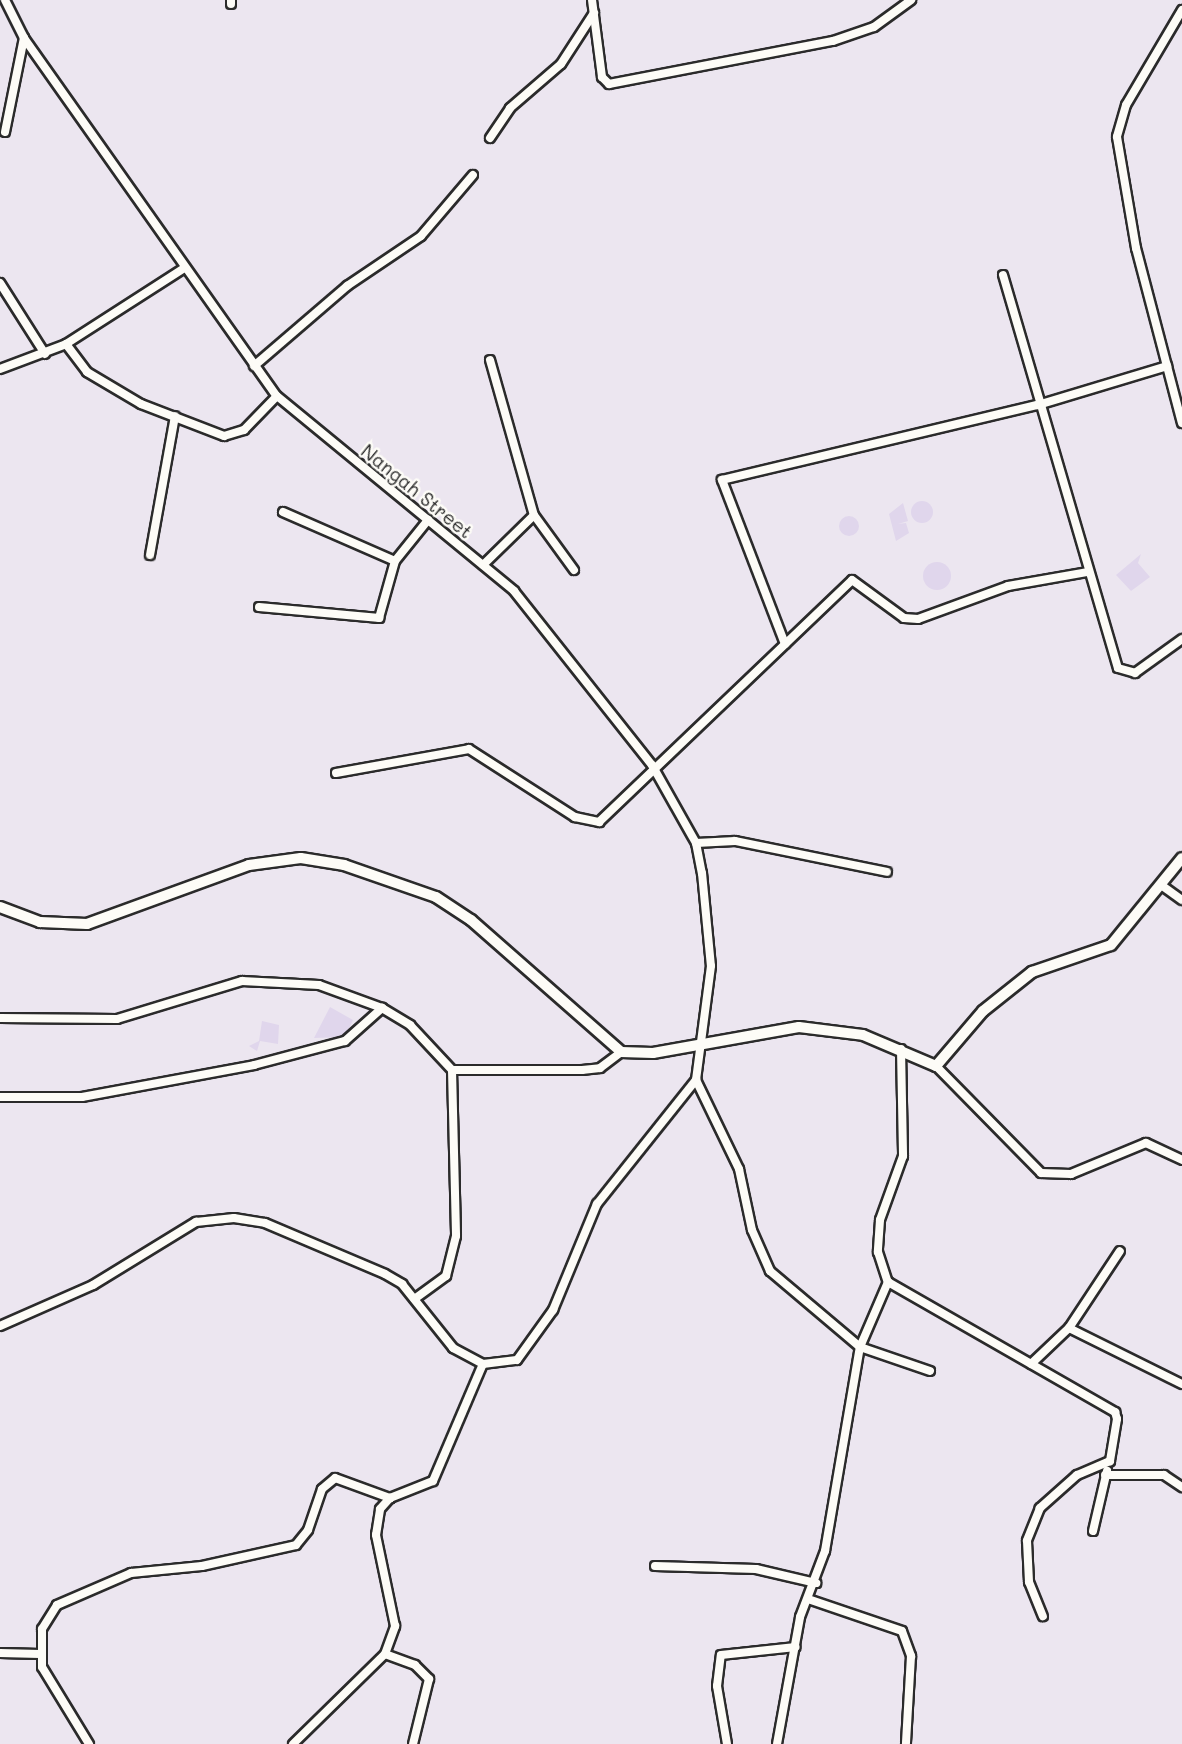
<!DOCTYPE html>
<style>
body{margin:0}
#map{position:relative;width:1182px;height:1744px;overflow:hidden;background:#ece6f0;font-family:Mali,sans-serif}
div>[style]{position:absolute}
.built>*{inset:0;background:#e0d6ec}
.round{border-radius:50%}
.roads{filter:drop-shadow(2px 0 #2b2b2b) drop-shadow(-2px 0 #2b2b2b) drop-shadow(0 2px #2b2b2b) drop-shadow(0 -2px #2b2b2b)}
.street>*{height:8px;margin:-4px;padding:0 4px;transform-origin:4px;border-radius:4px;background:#fdfcf7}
.secondary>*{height:10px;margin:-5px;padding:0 5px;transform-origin:5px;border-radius:5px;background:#fdfcf7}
span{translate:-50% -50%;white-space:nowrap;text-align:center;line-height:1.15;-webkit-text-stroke:5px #fdfcf7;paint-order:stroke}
.street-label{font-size:19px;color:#2b2b2b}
</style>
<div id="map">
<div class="built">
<div class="round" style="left:911px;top:501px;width:22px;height:22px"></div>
<div style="clip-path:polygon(903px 503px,908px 521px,898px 524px,906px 523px,909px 533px,896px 541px,889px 514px)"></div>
<div class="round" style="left:839px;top:516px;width:20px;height:20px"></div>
<div style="clip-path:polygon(1141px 554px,1138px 563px,1150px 577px,1131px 591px,1116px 575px)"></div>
<div class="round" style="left:923px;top:562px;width:28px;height:28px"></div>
<div style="clip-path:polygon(330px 1007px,353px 1020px,345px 1037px,314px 1038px)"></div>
<div style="clip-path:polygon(262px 1021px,279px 1025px,278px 1044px,260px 1041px,257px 1051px,249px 1046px,259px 1041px)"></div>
</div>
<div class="roads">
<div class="street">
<div style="left:5px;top:0;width:42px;rotate:63.4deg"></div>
<div style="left:24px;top:38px;width:438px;rotate:54.8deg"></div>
<div style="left:277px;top:396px;width:307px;rotate:39.4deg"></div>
<div style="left:514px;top:591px;width:222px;rotate:51.6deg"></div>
<div style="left:652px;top:765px;width:90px;rotate:60.6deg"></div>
<div style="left:696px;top:843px;width:31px;rotate:79deg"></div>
<div style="left:702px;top:873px;width:93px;rotate:84.5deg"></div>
<div style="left:711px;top:966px;width:115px;rotate:97.5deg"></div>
<div style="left:696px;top:1080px;width:99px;rotate:64.2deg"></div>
<div style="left:739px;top:1169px;width:62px;rotate:78deg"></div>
<div style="left:752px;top:1230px;width:45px;rotate:66.3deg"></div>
<div style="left:770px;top:1271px;width:118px;rotate:40.2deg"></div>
<div style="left:860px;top:1347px;width:74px;rotate:18.9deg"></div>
<div style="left:592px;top:0;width:78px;rotate:82.6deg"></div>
<div style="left:602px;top:77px;width:10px;rotate:45deg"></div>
<div style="left:609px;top:84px;width:228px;rotate:-10.9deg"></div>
<div style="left:833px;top:41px;width:43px;rotate:-18.9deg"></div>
<div style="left:874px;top:27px;width:46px;rotate:-36.1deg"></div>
<div style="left:231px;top:4px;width:4px;rotate:-90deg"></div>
<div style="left:1182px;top:10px;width:110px;rotate:120.5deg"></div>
<div style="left:1126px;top:105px;width:33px;rotate:106deg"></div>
<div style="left:1117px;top:137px;width:113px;rotate:80.3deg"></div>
<div style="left:1136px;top:248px;width:181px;rotate:75.3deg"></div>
<div style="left:5px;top:132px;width:96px;rotate:-78.6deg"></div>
<div style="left:490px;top:138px;width:36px;rotate:-56deg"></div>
<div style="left:510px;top:108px;width:67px;rotate:-40.8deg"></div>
<div style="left:561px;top:64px;width:61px;rotate:-57.1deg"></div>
<div style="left:1003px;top:275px;width:409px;rotate:73.7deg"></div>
<div style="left:1118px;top:668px;width:18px;rotate:16deg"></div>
<div style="left:1135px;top:673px;width:58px;rotate:-35.9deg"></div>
<div style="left:0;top:283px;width:84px;rotate:57.6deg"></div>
<div style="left:66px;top:344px;width:35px;rotate:53deg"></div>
<div style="left:87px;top:372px;width:63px;rotate:30.7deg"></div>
<div style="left:141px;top:404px;width:89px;rotate:21.1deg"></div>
<div style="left:224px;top:436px;width:21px;rotate:-17deg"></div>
<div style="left:244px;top:430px;width:47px;rotate:-45.9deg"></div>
<div style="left:490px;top:360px;width:161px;rotate:74.2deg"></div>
<div style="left:534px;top:515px;width:68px;rotate:54deg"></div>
<div style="left:254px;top:366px;width:123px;rotate:-40.7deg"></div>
<div style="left:347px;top:286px;width:89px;rotate:-34deg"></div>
<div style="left:421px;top:236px;width:80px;rotate:-49.6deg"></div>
<div style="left:0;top:369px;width:71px;rotate:-20.7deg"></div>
<div style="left:66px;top:344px;width:139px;rotate:-32.7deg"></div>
<div style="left:283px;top:512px;width:122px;rotate:23.6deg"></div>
<div style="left:150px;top:555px;width:141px;rotate:-79.8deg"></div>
<div style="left:483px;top:565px;width:71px;rotate:-44.4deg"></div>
<div style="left:259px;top:607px;width:121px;rotate:5.2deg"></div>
<div style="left:379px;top:618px;width:59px;rotate:-74.3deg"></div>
<div style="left:395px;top:561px;width:53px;rotate:-51.2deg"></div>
<div style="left:785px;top:644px;width:176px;rotate:-111deg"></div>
<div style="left:722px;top:480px;width:325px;rotate:-13.4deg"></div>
<div style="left:1038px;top:405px;width:135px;rotate:-16.8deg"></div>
<div style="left:336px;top:773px;width:135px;rotate:-10.2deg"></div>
<div style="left:469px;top:749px;width:126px;rotate:32.7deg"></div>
<div style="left:575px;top:817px;width:25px;rotate:12deg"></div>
<div style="left:599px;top:822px;width:350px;rotate:-43.7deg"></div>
<div style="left:852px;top:580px;width:64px;rotate:36.2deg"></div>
<div style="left:904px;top:618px;width:14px;rotate:4deg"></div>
<div style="left:918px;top:619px;width:96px;rotate:-20.1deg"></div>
<div style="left:1008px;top:586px;width:80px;rotate:-10deg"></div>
<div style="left:696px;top:843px;width:39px;rotate:-3deg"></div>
<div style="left:735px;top:841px;width:155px;rotate:11.5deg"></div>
<div style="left:1164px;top:887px;width:22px;rotate:36deg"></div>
<div style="left:0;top:1018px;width:117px;rotate:0.5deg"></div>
<div style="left:117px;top:1019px;width:131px;rotate:-16.9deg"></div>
<div style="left:242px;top:981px;width:77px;rotate:3deg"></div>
<div style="left:319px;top:985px;width:67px;rotate:20.1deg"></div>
<div style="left:901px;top:1049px;width:107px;rotate:88.9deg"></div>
<div style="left:903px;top:1156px;width:68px;rotate:109.8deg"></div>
<div style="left:880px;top:1220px;width:32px;rotate:94deg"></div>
<div style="left:878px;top:1252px;width:32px;rotate:72deg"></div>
<div style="left:888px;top:1282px;width:262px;rotate:29.8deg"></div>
<div style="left:1115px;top:1412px;width:7px;rotate:74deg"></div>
<div style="left:1117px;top:1419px;width:43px;rotate:99.5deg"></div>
<div style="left:1110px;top:1461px;width:36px;rotate:157deg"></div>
<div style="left:1077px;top:1475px;width:50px;rotate:138.3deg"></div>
<div style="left:1040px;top:1508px;width:35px;rotate:112deg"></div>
<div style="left:1027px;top:1541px;width:41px;rotate:87.2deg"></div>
<div style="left:1029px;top:1582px;width:37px;rotate:68deg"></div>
<div style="left:936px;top:1066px;width:150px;rotate:45.5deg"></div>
<div style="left:1041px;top:1173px;width:30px;rotate:2deg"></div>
<div style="left:1071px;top:1174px;width:81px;rotate:-22.5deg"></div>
<div style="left:1146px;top:1143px;width:40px;rotate:25deg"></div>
<div style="left:452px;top:1070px;width:130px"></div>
<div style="left:582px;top:1070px;width:18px;rotate:-6deg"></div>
<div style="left:600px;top:1068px;width:26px;rotate:-37deg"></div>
<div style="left:0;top:1097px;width:82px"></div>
<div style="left:82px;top:1097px;width:175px;rotate:-10.5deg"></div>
<div style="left:254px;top:1065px;width:94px;rotate:-14.8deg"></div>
<div style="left:345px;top:1041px;width:50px;rotate:-41.7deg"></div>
<div style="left:382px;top:1008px;width:33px;rotate:31deg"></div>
<div style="left:410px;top:1025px;width:62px;rotate:47deg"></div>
<div style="left:452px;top:1070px;width:166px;rotate:88.6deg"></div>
<div style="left:456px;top:1236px;width:41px;rotate:104deg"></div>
<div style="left:446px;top:1276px;width:39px;rotate:144deg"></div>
<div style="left:0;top:1326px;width:102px;rotate:-23.8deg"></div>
<div style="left:93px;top:1285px;width:121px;rotate:-31.5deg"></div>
<div style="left:196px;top:1222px;width:38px;rotate:-6deg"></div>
<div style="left:234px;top:1218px;width:31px;rotate:9deg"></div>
<div style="left:265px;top:1223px;width:130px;rotate:23deg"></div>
<div style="left:385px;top:1274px;width:20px;rotate:30deg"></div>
<div style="left:402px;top:1284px;width:82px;rotate:51.4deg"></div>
<div style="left:453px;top:1348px;width:34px;rotate:28deg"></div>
<div style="left:483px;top:1364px;width:34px;rotate:-7deg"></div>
<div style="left:517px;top:1360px;width:62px;rotate:-54.2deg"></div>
<div style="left:553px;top:1310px;width:115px;rotate:-67.5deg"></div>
<div style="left:597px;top:1204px;width:159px;rotate:-51.4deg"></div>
<div style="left:1069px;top:1328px;width:126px;rotate:26.4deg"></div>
<div style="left:1031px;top:1364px;width:52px;rotate:-43.5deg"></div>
<div style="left:1069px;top:1328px;width:92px;rotate:-56.5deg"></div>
<div style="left:1105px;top:1475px;width:59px"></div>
<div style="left:1164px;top:1475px;width:22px;rotate:34deg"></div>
<div style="left:1093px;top:1531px;width:62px;rotate:-76.9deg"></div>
<div style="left:655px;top:1566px;width:101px;rotate:1.7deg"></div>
<div style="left:756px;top:1569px;width:62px;rotate:13.1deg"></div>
<div style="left:808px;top:1599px;width:99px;rotate:18.8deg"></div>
<div style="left:902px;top:1631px;width:27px;rotate:70deg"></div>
<div style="left:911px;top:1656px;width:88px;rotate:93.3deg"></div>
<div style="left:0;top:1653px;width:40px;rotate:1.4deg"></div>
<div style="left:385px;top:1654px;width:32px;rotate:20deg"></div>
<div style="left:415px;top:1665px;width:20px;rotate:45deg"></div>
<div style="left:429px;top:1679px;width:67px;rotate:103.8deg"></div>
<div style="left:89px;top:1744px;width:90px;rotate:-121.4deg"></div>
<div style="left:42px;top:1667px;width:38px;rotate:-90deg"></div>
<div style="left:42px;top:1629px;width:28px;rotate:-58deg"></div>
<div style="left:57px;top:1605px;width:81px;rotate:-23.4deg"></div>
<div style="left:131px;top:1573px;width:71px;rotate:-5.6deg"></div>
<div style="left:202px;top:1566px;width:96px;rotate:-12.6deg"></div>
<div style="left:296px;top:1545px;width:19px;rotate:-51deg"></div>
<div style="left:308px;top:1530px;width:43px;rotate:-71.1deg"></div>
<div style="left:322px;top:1489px;width:17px;rotate:-40deg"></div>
<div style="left:335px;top:1478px;width:59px;rotate:20deg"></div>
<div style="left:293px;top:1744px;width:129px;rotate:-44.4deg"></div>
<div style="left:385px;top:1654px;width:30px;rotate:-70deg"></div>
<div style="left:395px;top:1626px;width:93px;rotate:-101.8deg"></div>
<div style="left:376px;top:1535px;width:26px;rotate:-81deg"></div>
<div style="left:380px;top:1509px;width:15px;rotate:-48deg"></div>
<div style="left:390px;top:1498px;width:46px;rotate:-21.6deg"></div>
<div style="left:433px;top:1481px;width:127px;rotate:-66.9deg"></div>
<div style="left:727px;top:1744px;width:59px;rotate:-99.8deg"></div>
<div style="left:717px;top:1686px;width:31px;rotate:-83deg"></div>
<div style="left:721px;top:1655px;width:75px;rotate:-6.1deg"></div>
<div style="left:777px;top:1744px;width:129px;rotate:-79.7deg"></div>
<div style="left:800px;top:1617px;width:71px;rotate:-69.3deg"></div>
<div style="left:825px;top:1551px;width:207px;rotate:-80.3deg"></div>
<div style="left:860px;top:1347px;width:71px;rotate:-66.7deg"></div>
</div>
<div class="secondary">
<div style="left:0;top:907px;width:43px;rotate:20.6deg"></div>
<div style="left:40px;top:922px;width:47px;rotate:2.4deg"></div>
<div style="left:87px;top:924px;width:172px;rotate:-20deg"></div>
<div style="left:249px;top:865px;width:52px;rotate:-7.7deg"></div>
<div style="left:301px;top:858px;width:44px;rotate:9.2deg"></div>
<div style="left:344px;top:865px;width:97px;rotate:19.2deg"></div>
<div style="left:436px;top:897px;width:42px;rotate:33.3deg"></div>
<div style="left:471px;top:920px;width:200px;rotate:41.3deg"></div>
<div style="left:621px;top:1052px;width:32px;rotate:2deg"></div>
<div style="left:653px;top:1053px;width:148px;rotate:-10.1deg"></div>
<div style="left:799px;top:1027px;width:64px;rotate:7.1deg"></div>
<div style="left:863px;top:1035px;width:79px;rotate:23deg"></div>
<div style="left:936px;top:1066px;width:72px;rotate:-49.5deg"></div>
<div style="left:983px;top:1011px;width:63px;rotate:-38.5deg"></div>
<div style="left:1032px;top:972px;width:83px;rotate:-18.9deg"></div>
<div style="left:1111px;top:945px;width:112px;rotate:-50.8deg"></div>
</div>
</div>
<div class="street-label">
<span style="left:417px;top:491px;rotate:39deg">Nangah Street</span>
</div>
</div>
